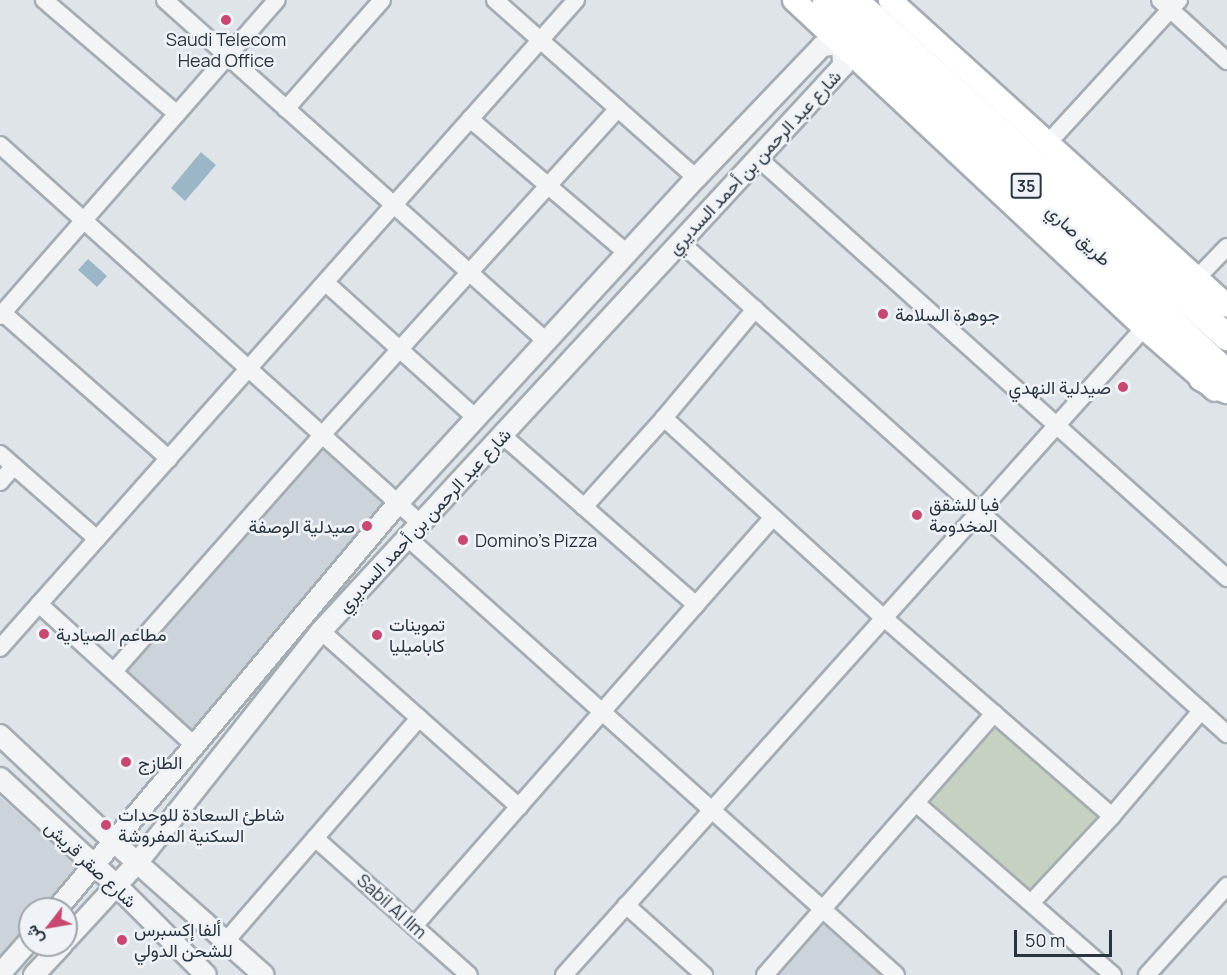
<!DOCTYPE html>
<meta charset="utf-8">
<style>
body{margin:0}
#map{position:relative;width:1227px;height:975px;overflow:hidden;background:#dfe4e8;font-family:Manrope,Vazirmatn,sans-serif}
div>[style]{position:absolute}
.built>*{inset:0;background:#cdd3da}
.green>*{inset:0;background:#c7d1c1}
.water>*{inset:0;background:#9bb7c7}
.roads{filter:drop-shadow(2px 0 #a5acb2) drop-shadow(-2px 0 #a5acb2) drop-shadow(0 2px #a5acb2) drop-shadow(0 -2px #a5acb2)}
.minor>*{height:16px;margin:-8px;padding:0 8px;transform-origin:8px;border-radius:8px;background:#f2f4f6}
.tertiary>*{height:20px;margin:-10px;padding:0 10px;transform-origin:10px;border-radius:10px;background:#f2f4f6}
.secondary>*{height:22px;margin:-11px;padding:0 11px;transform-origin:11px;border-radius:11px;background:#fff}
.primary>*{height:26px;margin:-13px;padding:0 13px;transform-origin:13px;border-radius:13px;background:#fff}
.dots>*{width:16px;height:16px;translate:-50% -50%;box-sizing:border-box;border:3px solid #eff2f6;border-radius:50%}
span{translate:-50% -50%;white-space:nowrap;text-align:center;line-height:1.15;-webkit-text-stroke:5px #eff2f6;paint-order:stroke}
.shield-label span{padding:2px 4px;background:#eff2f6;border:2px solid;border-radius:4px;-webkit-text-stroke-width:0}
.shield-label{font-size:16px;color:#29343e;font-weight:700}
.poi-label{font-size:18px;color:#29343e}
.left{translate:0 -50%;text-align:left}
.right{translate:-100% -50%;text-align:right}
.street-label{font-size:18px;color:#29343e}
.north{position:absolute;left:18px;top:897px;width:60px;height:60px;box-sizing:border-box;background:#eff2f6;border:2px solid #a0a6ac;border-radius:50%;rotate:239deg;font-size:16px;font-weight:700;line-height:24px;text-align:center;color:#29343e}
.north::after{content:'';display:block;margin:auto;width:21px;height:27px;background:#c9486f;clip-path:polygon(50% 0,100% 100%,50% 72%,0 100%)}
.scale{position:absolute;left:1014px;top:930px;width:98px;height:27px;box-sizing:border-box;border:3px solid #29343e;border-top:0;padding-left:8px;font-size:18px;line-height:21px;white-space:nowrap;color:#29343e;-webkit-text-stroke:4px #eff2f6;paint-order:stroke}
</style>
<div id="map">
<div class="built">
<div style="clip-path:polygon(323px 441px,394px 504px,193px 740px,120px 671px)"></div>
<div style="clip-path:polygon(0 797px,80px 868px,45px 909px,30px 909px,30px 926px,2px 957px,0 955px)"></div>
<div style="clip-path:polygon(822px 923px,881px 975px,776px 975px)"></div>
</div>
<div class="green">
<div style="clip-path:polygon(996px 725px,1101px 819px,1031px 898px,926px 804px)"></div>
</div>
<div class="water">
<div style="clip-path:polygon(201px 152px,216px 165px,185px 201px,171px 188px)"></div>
<div style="clip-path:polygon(88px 259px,107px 276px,97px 287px,78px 270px)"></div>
</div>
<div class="roads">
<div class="minor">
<div style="left:44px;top:0;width:175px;rotate:40.6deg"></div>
<div style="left:165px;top:0;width:511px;rotate:41.83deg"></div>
<div style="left:495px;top:0;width:268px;rotate:41.5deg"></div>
<div style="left:1160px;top:0;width:91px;rotate:42.3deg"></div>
<div style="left:286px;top:109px;width:145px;rotate:-48.6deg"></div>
<div style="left:470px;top:119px;width:206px;rotate:40.5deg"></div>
<div style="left:1048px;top:143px;width:194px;rotate:-47.5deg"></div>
<div style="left:0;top:145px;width:566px;rotate:41.99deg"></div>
<div style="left:758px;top:158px;width:630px;rotate:41.85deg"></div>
<div style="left:680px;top:242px;width:736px;rotate:41.97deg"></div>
<div style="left:1196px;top:279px;width:45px;rotate:-45.9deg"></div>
<div style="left:326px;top:283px;width:202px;rotate:42deg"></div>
<div style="left:3px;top:313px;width:221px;rotate:41.3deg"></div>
<div style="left:0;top:316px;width:420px;rotate:-48.8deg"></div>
<div style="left:664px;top:418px;width:297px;rotate:42.3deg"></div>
<div style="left:884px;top:618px;width:302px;rotate:41deg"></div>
<div style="left:502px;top:435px;width:258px;rotate:41.2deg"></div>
<div style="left:0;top:454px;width:129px;rotate:41.2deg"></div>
<div style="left:0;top:482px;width:21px;rotate:-49deg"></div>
<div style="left:584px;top:507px;width:120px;rotate:-48deg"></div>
<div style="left:664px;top:418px;width:142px;rotate:-50.1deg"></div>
<div style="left:408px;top:538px;width:655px;rotate:41.84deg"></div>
<div style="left:39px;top:604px;width:211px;rotate:42.3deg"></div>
<div style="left:321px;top:631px;width:265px;rotate:41.6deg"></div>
<div style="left:0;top:648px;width:867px;rotate:-48.37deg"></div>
<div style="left:115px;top:670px;width:313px;rotate:-48.6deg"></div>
<div style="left:322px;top:435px;width:440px;rotate:-47.8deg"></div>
<div style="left:917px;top:804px;width:260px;rotate:41.1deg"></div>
<div style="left:315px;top:838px;width:206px;rotate:41.7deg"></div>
<div style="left:1031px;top:903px;width:119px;rotate:-47deg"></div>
<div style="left:1112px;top:816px;width:138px;rotate:-49.7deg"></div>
<div style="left:626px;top:905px;width:105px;rotate:41.9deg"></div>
<div style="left:414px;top:926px;width:544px;rotate:-48.72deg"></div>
<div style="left:226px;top:941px;width:295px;rotate:-49.1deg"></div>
<div style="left:564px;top:975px;width:869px;rotate:-48.13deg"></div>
<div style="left:765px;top:975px;width:348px;rotate:-48.8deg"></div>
<div style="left:1147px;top:975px;width:120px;rotate:-48deg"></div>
</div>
<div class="tertiary">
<div style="left:0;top:735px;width:156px;rotate:43.2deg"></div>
<div style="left:114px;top:842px;width:200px;rotate:41.6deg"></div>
<div style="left:0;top:778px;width:158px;rotate:42.7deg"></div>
<div style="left:116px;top:885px;width:127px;rotate:45deg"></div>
<div style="left:57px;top:909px;width:530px;rotate:-49.97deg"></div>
<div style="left:398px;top:503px;width:441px;rotate:-47.5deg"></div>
<div style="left:696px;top:178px;width:182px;rotate:-46.3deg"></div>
<div style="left:822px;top:46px;width:20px;rotate:-6deg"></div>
<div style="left:842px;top:44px;width:22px;rotate:87deg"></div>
<div style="left:843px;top:66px;width:769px;rotate:132.73deg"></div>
<div style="left:321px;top:631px;width:295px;rotate:128.4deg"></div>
<div style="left:138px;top:862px;width:106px;rotate:132.7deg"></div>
<div style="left:0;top:974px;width:45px;rotate:-48.6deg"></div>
<div style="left:34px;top:975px;width:41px;rotate:-47deg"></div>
</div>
<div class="secondary">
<div style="left:794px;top:0;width:480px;rotate:43.1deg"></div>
<div style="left:1144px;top:328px;width:94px;rotate:41.1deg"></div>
<div style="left:890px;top:0;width:455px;rotate:42.2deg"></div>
</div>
<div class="primary">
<div style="left:826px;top:0;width:548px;rotate:42.93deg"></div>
<div style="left:854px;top:0;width:503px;rotate:42.1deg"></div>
<div style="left:1202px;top:378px;width:28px;rotate:26deg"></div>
</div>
</div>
<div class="dots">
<div style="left:226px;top:20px;background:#c9486f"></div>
<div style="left:883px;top:314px;background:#c9486f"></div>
<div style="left:1123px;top:387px;background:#c9486f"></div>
<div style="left:917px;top:515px;background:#c9486f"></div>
<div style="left:367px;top:526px;background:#c9486f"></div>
<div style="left:463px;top:540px;background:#c9486f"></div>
<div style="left:44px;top:634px;background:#c9486f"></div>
<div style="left:377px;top:635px;background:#c9486f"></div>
<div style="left:126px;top:762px;background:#c9486f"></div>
<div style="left:106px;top:825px;background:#c9486f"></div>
<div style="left:122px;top:940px;background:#c9486f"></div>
</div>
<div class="shield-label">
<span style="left:1026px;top:186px">35</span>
</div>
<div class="poi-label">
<span style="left:226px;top:50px">Saudi Telecom<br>Head Office</span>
<span class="left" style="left:895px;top:314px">جوهرة السلامة</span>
<span class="right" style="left:1111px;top:387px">صيدلية النهدي</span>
<span class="left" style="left:929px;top:515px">فبا للشقق<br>المخدومة</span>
<span class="right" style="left:355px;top:526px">صيدلية الوصفة</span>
<span class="left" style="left:475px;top:540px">Domino's Pizza</span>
<span class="left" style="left:389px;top:635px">تموينات<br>كاباميليا</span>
<span class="left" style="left:56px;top:634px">مطاعم الصيادية</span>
<span class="left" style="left:138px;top:762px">الطازج</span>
<span class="left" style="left:118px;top:825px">شاطئ السعادة للوحدات<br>السكنية المفروشة</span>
<span class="left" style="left:134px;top:940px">ألفا إكسبرس<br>للشحن الدولي</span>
</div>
<div class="street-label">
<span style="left:754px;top:162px;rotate:-47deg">شارع عبد الرحمن بن أحمد السديري</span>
<span style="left:1079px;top:235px;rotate:43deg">طريق صاري</span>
<span style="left:424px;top:520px;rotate:-47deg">شارع عبد الرحمن بن أحمد السديري</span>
<span style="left:91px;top:864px;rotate:43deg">شارع صقر قريش</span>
<span style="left:392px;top:906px;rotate:42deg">Sabil Al llm</span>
</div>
<div class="north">ش</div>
<div class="scale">50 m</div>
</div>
